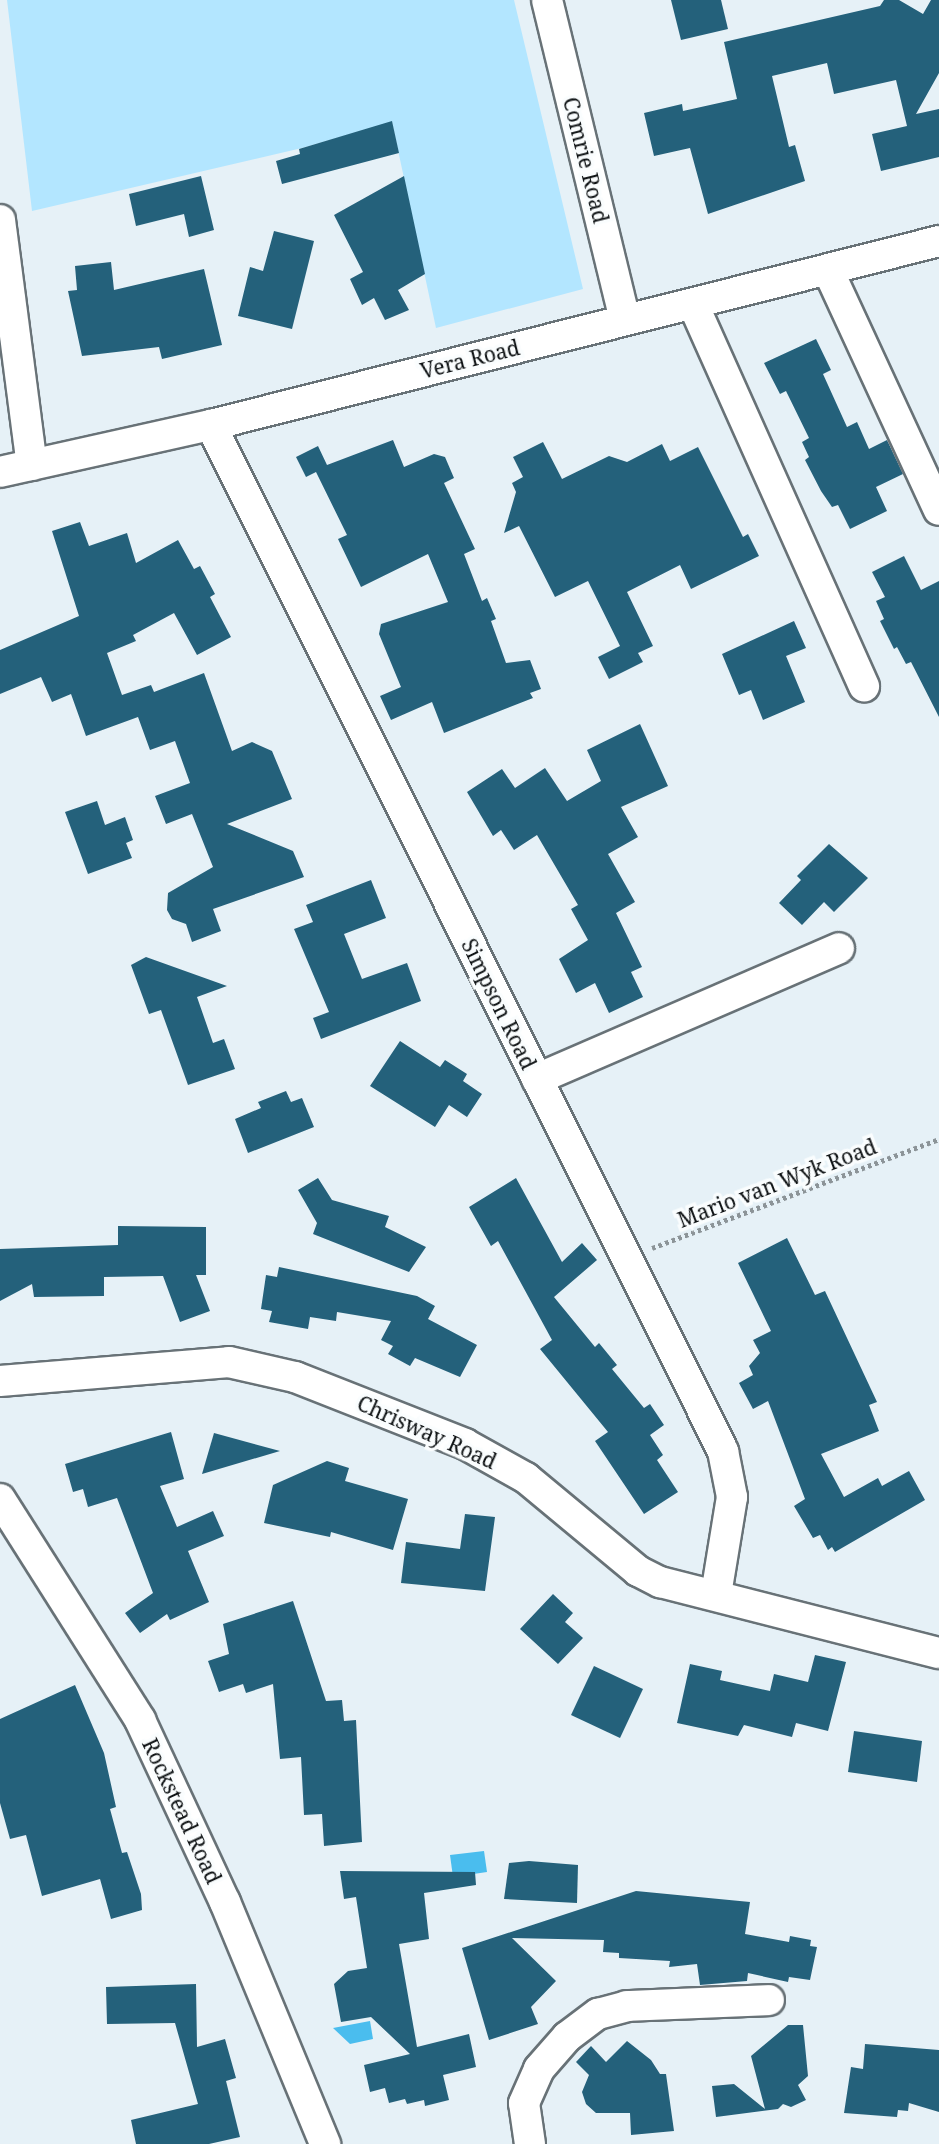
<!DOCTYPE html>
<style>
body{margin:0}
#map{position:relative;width:939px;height:2144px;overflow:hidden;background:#e6f1f7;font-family:"Noto Serif",serif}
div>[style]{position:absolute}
.green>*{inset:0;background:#b3e6ff}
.water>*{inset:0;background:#4abdee}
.building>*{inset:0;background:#24617b}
.path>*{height:4.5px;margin-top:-2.25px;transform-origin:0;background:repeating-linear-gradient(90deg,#8c9498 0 3.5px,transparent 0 7px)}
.roads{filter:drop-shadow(2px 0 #687277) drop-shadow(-2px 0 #687277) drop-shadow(0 2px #687277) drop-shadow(0 -2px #687277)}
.minor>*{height:30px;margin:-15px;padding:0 15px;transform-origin:15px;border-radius:15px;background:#fff}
span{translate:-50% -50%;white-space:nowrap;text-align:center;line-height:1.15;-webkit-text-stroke:7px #fafdfe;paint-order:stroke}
.street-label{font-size:21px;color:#0c1012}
</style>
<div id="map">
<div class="green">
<div style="clip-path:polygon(7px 0,514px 0,583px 289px,436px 328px,392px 122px,302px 148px,32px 211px)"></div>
</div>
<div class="water">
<div style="clip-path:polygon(484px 1851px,487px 1872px,453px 1877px,450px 1855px)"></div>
<div style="clip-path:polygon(370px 2021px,373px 2039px,350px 2044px,333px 2028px)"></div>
</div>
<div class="building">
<div style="clip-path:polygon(671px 0,721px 0,728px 29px,681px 40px)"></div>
<div style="clip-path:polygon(884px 0,899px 0,923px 14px,931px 0,939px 0,939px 73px,916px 114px,939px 109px,939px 157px,881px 171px,872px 134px,907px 126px,896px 80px,834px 94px,827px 63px,772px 76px,789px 147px,795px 145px,805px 181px,708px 214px,690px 148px,654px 156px,644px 113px,682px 104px,683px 111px,737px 99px,724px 42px,880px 6px)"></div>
<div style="clip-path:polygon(392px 121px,399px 153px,282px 184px,276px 161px,300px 154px,299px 149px)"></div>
<div style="clip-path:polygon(201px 176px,214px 230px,189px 237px,184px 214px,136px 226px,129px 194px)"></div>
<div style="clip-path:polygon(404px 176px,425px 274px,398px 290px,409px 310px,385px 320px,374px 298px,362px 305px,350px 279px,363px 272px,334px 215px)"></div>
<div style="clip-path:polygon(274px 231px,314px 241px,292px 329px,238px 316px,250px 267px,263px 271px)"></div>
<div style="clip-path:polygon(111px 262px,114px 290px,204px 269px,222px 345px,162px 359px,159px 347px,82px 356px,68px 291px,77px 290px,75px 266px)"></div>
<div style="clip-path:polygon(816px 339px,831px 370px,823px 374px,847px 427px,857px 422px,869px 449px,887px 440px,903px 474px,876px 487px,887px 511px,850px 529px,838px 505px,832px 507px,821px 491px,805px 460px,809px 457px,802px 442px,809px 438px,786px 391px,780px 394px,764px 363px)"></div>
<div style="clip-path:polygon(393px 440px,404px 467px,434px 454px,445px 457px,454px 478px,444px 483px,475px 549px,464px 554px,482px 601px,487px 598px,496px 619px,491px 621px,506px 663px,530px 660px,541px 689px,530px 693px,533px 698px,444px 733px,432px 702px,391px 720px,380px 696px,401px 687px,379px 634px,381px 624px,448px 602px,428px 554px,361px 587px,338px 539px,347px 535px,316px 472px,306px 477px,296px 457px,318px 446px,327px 465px)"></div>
<div style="clip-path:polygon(543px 442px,562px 479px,609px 456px,627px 462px,662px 444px,670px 461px,698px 447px,743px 537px,748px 534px,759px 556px,691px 589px,680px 565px,627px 592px,653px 646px,638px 653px,643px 662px,609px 679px,598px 657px,620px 646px,588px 581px,555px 597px,519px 526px,504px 533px,516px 492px,512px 483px,523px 477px,513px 457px)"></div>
<div style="clip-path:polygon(80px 522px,89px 546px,127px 533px,136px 563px,178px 540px,194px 569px,200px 566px,215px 594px,210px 597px,231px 637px,197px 655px,174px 613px,133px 635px,136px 641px,107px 653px,122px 695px,151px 685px,154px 692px,204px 673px,232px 751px,252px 742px,272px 751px,292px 799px,227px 824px,293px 851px,304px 877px,213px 909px,221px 931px,192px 942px,186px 924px,172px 919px,167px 910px,168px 893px,213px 867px,192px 814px,166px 824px,155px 796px,190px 783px,175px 741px,150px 750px,138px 717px,86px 736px,71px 694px,52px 702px,41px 677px,0 694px,0 650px,79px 616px,52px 531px)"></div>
<div style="clip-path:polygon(904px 556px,921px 590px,939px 581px,939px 717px,911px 662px,906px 664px,897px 647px,894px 649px,880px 621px,884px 619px,876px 601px,885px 597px,872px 572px)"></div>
<div style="clip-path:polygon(794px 621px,806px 648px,786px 656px,805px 702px,763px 720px,751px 690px,739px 695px,722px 654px)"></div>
<div style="clip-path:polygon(640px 724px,668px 786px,621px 807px,638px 837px,608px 854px,635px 902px,616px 913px,642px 967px,631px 972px,643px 997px,609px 1013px,595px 983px,576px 993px,559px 959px,588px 940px,571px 909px,578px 905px,537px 835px,514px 850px,501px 830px,493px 836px,467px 792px,502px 769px,515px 788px,545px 768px,567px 801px,601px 781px,587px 750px)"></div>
<div style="clip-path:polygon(97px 801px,105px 825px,125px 817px,133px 840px,126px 843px,132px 858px,88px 874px,65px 812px)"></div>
<div style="clip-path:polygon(829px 844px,868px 878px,834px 912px,824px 902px,802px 925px,779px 903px,801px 880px,797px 876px)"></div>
<div style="clip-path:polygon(371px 880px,386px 918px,344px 934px,362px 979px,407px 963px,421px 1001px,321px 1039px,313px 1018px,329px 1012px,294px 929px,313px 922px,306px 905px)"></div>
<div style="clip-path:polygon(146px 957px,227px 986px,197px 997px,213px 1043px,224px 1039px,235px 1069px,188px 1085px,161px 1010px,149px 1014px,131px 965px)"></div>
<div style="clip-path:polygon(400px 1041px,440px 1067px,445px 1060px,467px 1074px,463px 1081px,482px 1094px,467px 1117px,449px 1105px,435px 1127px,370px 1086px)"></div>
<div style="clip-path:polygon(286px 1091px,291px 1102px,302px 1098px,314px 1127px,248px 1153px,235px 1119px,261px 1108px,258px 1102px)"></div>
<div style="clip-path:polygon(318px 1178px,332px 1200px,389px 1216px,385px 1227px,426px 1247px,409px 1272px,313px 1234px,317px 1223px,298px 1190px)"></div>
<div style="clip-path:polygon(516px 1178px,562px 1262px,582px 1243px,597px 1260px,554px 1297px,595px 1347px,599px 1343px,617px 1365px,612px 1369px,644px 1408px,650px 1404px,664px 1425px,650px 1435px,663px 1455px,657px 1460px,678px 1492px,644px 1514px,595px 1441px,608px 1432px,540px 1349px,552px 1340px,498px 1241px,491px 1246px,469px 1207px)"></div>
<div style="clip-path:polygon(118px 1226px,206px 1227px,206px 1275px,196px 1275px,210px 1311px,180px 1322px,163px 1276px,104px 1277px,104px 1296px,34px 1297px,32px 1284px,0 1301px,0 1249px,118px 1245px)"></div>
<div style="clip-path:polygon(787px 1238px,815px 1295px,825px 1291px,877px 1402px,869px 1405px,879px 1431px,821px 1454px,844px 1497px,878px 1478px,882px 1486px,909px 1471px,925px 1500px,835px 1552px,832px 1547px,828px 1550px,820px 1535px,813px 1538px,794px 1506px,805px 1499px,768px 1401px,753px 1409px,739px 1383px,753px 1375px,749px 1366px,760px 1353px,753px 1340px,771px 1331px,738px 1263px)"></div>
<div style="clip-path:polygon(279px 1267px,417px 1296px,435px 1306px,428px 1319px,477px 1345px,460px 1377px,415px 1358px,410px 1366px,388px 1354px,393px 1346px,381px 1340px,391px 1321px,337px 1312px,336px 1321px,310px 1317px,308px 1329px,269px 1322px,272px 1311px,261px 1309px,266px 1275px,277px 1277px)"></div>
<div style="clip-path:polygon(171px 1432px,184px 1479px,160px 1486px,177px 1527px,213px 1511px,224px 1536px,188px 1551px,209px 1602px,170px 1620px,167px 1614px,140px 1633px,125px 1613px,153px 1593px,117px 1498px,88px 1507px,83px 1489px,73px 1492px,65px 1464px)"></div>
<div style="clip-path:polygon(214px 1433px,280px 1451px,202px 1474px)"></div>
<div style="clip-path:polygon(327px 1461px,349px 1468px,345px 1481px,408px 1499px,393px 1550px,331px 1532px,330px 1537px,264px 1523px,273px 1485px)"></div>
<div style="clip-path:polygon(465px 1514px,495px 1517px,485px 1591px,401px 1583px,406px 1542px,460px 1549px)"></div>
<div style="clip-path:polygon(553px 1594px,573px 1613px,565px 1622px,583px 1638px,558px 1664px,520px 1629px)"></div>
<div style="clip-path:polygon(293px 1601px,326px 1701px,342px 1700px,344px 1721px,356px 1720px,362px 1842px,324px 1846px,322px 1814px,304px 1815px,301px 1757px,280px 1759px,273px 1684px,246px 1693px,243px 1684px,219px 1692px,208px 1661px,229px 1654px,223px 1624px)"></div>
<div style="clip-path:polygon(815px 1655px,846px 1662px,828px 1731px,796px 1723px,792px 1737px,744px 1725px,738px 1736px,677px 1723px,690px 1664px,722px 1671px,720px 1680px,770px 1691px,774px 1674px,808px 1682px)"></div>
<div style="clip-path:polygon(594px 1666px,643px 1689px,620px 1738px,571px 1715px)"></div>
<div style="clip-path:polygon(75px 1685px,104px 1753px,116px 1807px,110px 1809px,122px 1853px,127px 1852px,141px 1894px,142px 1910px,111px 1919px,100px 1879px,42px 1896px,26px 1835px,10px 1839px,0 1803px,0 1719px)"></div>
<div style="clip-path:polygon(854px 1731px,922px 1741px,917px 1782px,848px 1772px)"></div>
<div style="clip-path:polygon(529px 1861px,578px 1865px,577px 1903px,504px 1899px,509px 1863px)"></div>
<div style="clip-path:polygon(340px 1871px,475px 1872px,476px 1885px,424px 1893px,429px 1939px,399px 1944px,417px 2047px,469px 2034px,476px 2067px,443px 2075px,449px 2100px,425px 2106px,424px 2100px,407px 2104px,405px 2099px,389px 2103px,385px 2088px,370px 2092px,364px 2065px,410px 2054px,371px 2017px,341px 2022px,334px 1984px,348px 1971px,367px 1968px,356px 1897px,344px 1899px)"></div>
<div style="clip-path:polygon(636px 1891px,750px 1902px,745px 1934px,789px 1942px,790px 1936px,811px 1940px,810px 1946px,817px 1947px,810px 1980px,789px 1977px,788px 1982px,748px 1973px,747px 1981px,700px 1985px,697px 1964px,669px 1967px,670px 1961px,619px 1958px,619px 1953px,603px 1952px,604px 1940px,512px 1938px,556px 1981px,531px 2007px,538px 2024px,489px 2040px,462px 1948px)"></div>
<div style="clip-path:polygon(196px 1984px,197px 2047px,225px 2039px,236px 2078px,226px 2081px,240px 2137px,209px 2144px,136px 2144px,131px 2120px,198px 2104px,175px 2023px,107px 2024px,106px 1987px)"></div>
<div style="clip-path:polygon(788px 2025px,803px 2025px,808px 2076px,798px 2085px,806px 2100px,791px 2107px,783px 2104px,778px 2109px,716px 2117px,712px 2086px,734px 2084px,765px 2109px,751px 2056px)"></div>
<div style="clip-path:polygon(627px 2041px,651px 2060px,660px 2074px,666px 2074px,674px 2131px,631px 2135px,630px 2113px,596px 2113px,586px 2104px,582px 2092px,589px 2075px,576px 2062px,591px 2046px,606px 2062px)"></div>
<div style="clip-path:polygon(865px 2044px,939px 2050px,939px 2112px,909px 2103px,908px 2111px,898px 2110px,897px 2117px,844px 2113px,851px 2067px,863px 2069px)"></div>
</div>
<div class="path">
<div style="left:652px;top:1248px;width:307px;rotate:-20.8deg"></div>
</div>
<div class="roads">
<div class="minor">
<div style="left:547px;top:0;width:329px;rotate:76.3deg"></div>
<div style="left:0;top:220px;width:247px;rotate:82.6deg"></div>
<div style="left:828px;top:270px;width:264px;rotate:65.2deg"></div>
<div style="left:693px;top:304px;width:419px;rotate:65.9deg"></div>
<div style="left:211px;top:425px;width:1147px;rotate:63.48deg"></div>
<div style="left:723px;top:1451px;width:47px;rotate:78.9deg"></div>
<div style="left:732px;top:1497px;width:99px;rotate:99.3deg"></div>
<div style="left:0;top:472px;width:216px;rotate:-12.6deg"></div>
<div style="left:211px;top:425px;width:751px;rotate:-14.18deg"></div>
<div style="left:537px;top:1079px;width:329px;rotate:-23.4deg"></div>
<div style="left:0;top:1381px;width:230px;rotate:-4.7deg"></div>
<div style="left:229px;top:1362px;width:68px;rotate:12.8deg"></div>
<div style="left:295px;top:1377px;width:183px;rotate:21.5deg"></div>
<div style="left:465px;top:1444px;width:70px;rotate:29.1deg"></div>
<div style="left:526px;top:1478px;width:146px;rotate:39.7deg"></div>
<div style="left:638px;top:1571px;width:25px;rotate:27deg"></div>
<div style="left:660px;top:1582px;width:288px;rotate:14.3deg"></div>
<div style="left:0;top:1499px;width:262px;rotate:57.6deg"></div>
<div style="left:140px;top:1720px;width:201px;rotate:65deg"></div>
<div style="left:225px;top:1902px;width:262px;rotate:67.5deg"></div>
<div style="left:530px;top:2144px;width:41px;rotate:-98.3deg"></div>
<div style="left:524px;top:2103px;width:37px;rotate:-66deg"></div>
<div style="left:539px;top:2069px;width:43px;rotate:-48.8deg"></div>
<div style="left:567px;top:2037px;width:39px;rotate:-37deg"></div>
<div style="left:598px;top:2014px;width:30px;rotate:-15deg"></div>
<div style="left:627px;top:2006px;width:142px;rotate:-2.4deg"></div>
</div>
</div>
<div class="street-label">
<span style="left:586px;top:160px;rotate:76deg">Comrie Road</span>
<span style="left:470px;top:359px;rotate:-14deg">Vera Road</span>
<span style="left:499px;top:1004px;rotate:64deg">Simpson Road</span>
<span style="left:777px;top:1183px;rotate:-21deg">Mario van Wyk Road</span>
<span style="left:427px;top:1432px;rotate:24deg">Chrisway Road</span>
<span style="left:182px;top:1811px;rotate:65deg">Rockstead Road</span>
</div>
</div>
